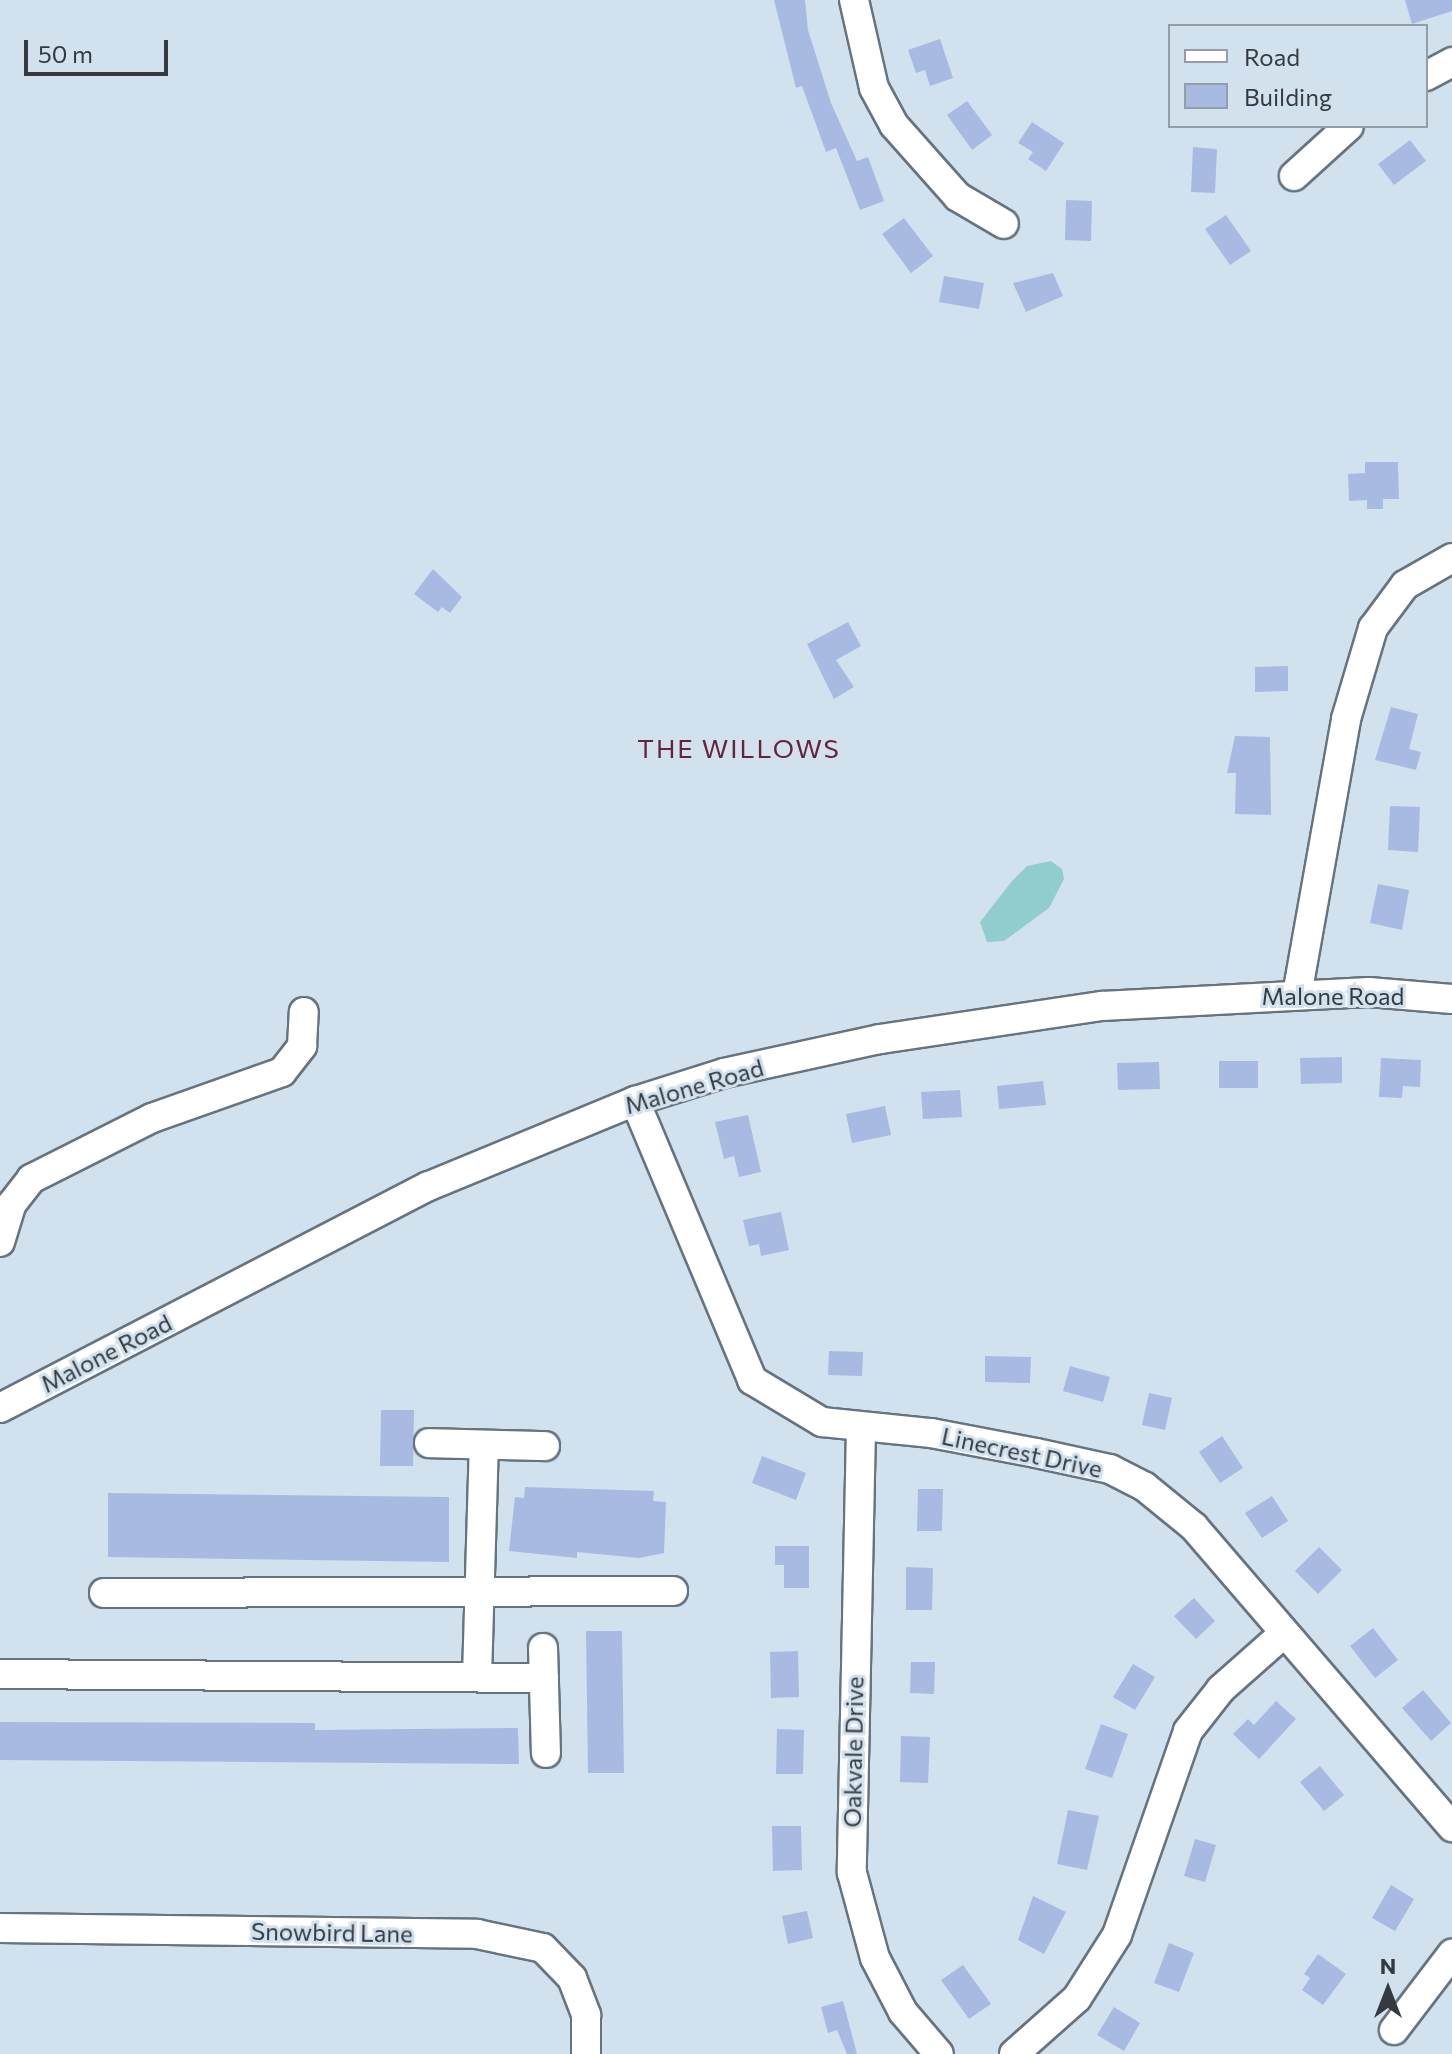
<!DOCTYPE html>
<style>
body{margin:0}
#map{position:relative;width:1452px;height:2054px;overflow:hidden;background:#d2e1ee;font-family:Commissioner,sans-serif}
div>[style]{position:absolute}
.water>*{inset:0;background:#91cdce}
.building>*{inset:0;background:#a8bae2}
.roads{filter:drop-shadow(2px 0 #66747f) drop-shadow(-2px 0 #66747f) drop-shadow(0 2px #66747f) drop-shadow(0 -2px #66747f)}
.minor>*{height:28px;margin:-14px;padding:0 14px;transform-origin:14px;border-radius:14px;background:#fff}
span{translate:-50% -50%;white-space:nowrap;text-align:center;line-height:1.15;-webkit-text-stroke:6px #d2e1ee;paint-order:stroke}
.street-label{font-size:24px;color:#343a3f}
.neighbourhood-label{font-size:26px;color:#66233c;letter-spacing:2px}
.legend{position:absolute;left:1168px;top:24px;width:260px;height:104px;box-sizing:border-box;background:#d2e1ee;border:2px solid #939ea8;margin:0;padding:10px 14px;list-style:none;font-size:24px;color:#343a3f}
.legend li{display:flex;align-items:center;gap:16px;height:40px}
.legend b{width:40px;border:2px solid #939ea8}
.north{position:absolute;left:1348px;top:1950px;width:80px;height:80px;-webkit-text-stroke:6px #d2e1ee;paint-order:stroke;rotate:0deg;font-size:22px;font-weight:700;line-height:32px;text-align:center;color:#343a3f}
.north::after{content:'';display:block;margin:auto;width:28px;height:36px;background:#343a3f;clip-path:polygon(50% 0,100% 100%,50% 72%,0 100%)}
.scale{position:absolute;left:24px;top:40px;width:144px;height:36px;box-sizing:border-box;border:4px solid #343a3f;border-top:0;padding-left:10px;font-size:24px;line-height:28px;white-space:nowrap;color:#343a3f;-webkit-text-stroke:6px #d2e1ee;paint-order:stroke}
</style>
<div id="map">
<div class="water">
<div style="clip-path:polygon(1051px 861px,1062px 869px,1064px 879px,1049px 908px,1004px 941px,987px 942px,980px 922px,1012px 881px,1027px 866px)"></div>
</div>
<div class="building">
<div style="clip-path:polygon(774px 0,805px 0,808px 30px,831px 103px,857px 161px,868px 157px,884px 201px,860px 210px,836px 148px,826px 152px,802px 86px,796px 88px)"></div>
<div style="clip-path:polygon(1405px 0,1452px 0,1452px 11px,1412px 24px)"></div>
<div style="clip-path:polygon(940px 39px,953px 78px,930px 86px,925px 70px,916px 73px,908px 50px)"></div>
<div style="clip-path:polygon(967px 101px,992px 135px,972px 150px,947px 115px)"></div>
<div style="clip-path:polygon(1032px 122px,1064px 143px,1046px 171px,1028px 159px,1033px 152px,1018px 143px)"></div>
<div style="clip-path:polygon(1410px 140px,1426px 161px,1394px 185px,1378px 164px)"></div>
<div style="clip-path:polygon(1193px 147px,1217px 149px,1215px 193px,1191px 192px)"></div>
<div style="clip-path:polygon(1066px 200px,1092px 201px,1091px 241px,1065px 240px)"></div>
<div style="clip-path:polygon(1226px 215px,1251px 251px,1230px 265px,1205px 229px)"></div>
<div style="clip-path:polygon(904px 218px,933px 256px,911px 273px,882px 234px)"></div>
<div style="clip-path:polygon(1053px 273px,1063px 296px,1026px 312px,1013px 283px)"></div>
<div style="clip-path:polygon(944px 276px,984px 283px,979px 309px,939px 302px)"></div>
<div style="clip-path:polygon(1365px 462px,1398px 462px,1399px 499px,1383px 499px,1383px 509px,1367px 509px,1367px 500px,1349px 501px,1348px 474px,1365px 473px)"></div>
<div style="clip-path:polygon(433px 569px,462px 597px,450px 613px,442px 607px,438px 612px,414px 594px)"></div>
<div style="clip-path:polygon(848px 622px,861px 646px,836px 660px,854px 687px,834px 699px,807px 644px)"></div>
<div style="clip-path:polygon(1288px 666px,1288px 691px,1255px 692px,1255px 667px)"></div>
<div style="clip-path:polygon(1391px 707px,1418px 714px,1409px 749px,1421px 752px,1416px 770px,1375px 760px)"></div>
<div style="clip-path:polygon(1235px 736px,1270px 737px,1271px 815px,1235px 814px,1236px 773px,1227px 773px)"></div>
<div style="clip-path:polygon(1390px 806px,1420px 807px,1418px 852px,1388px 850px)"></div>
<div style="clip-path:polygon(1378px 884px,1409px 890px,1402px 930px,1370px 923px)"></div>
<div style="clip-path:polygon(1342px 1057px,1342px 1083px,1301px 1084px,1300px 1058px)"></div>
<div style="clip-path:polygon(1381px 1058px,1421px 1060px,1420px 1087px,1403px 1086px,1402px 1098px,1379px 1097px)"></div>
<div style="clip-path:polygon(1219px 1061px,1258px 1061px,1258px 1088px,1219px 1088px)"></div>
<div style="clip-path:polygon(1159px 1062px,1160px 1089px,1118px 1090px,1117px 1063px)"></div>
<div style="clip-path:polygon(1043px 1081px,1046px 1105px,999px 1109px,997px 1086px)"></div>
<div style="clip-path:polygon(960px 1090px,962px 1117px,923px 1119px,921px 1092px)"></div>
<div style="clip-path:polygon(885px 1106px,891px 1135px,852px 1143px,846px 1114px)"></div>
<div style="clip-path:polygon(748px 1115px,761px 1172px,739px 1177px,734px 1156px,724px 1159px,715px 1122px)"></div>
<div style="clip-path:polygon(781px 1212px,789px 1250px,761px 1256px,759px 1244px,749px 1246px,743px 1220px)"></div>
<div style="clip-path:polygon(829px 1351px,863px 1352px,862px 1376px,828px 1375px)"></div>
<div style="clip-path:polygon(985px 1356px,1031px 1357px,1030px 1383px,985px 1382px)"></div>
<div style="clip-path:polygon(1070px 1366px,1110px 1377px,1103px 1402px,1063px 1391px)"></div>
<div style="clip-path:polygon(1149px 1393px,1172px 1398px,1165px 1430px,1142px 1425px)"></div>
<div style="clip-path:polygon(381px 1410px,414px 1410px,413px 1466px,380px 1466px)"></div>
<div style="clip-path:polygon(1222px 1436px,1243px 1468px,1220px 1483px,1199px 1452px)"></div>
<div style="clip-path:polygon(762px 1456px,806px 1473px,796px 1500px,752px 1483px)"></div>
<div style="clip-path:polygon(525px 1487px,654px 1491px,653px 1501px,666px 1502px,664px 1553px,639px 1558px,577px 1552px,577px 1558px,509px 1551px,515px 1497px,524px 1498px)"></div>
<div style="clip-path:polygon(918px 1489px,943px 1489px,942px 1531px,917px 1531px)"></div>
<div style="clip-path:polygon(108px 1493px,449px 1497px,449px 1562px,108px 1557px)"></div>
<div style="clip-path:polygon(1272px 1496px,1288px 1521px,1262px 1538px,1245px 1513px)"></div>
<div style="clip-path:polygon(775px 1546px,809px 1546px,809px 1588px,784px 1588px,784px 1565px,775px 1565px)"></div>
<div style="clip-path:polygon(1319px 1547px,1342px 1570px,1318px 1594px,1295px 1571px)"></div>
<div style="clip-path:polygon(906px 1567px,933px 1568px,932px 1610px,906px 1610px)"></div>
<div style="clip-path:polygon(1194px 1598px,1215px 1621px,1196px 1639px,1174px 1616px)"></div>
<div style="clip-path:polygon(1373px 1628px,1398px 1660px,1375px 1678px,1350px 1646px)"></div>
<div style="clip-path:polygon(586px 1631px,622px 1631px,624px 1773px,588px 1773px)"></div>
<div style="clip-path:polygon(798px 1651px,799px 1697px,771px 1698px,770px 1652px)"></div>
<div style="clip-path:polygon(911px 1662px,935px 1662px,934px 1694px,910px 1693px)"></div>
<div style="clip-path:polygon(1133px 1664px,1155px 1677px,1135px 1710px,1113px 1697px)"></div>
<div style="clip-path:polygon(1423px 1690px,1451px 1723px,1431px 1741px,1402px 1708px)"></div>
<div style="clip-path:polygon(1276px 1701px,1296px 1719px,1259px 1759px,1233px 1734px,1248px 1719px,1254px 1725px)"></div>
<div style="clip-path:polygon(0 1722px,315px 1723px,315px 1730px,518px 1728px,519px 1764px,0 1760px)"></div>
<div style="clip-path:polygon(1101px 1724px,1128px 1734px,1112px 1778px,1085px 1769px)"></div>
<div style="clip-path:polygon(777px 1729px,804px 1730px,803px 1774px,776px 1774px)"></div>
<div style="clip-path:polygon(901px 1736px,930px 1737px,928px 1783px,900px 1782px)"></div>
<div style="clip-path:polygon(1320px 1766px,1344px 1795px,1324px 1811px,1300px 1782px)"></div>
<div style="clip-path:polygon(1068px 1810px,1099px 1816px,1087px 1870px,1057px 1864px)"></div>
<div style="clip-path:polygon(772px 1826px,801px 1826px,802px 1870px,773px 1871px)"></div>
<div style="clip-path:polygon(1195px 1839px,1216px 1845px,1205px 1882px,1184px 1876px)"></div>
<div style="clip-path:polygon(1391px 1885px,1414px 1899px,1395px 1931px,1372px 1918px)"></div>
<div style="clip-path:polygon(1033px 1896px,1066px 1912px,1044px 1954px,1018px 1940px)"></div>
<div style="clip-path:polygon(807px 1911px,813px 1938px,788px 1944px,782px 1916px)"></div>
<div style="clip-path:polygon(1169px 1943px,1194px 1953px,1179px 1992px,1154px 1983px)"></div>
<div style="clip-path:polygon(1318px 1954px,1346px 1974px,1323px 2005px,1302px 1990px,1310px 1978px,1304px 1974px)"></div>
<div style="clip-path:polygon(963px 1965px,991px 2004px,969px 2019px,941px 1980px)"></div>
<div style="clip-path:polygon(843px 2001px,857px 2054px,847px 2054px,837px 2030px,828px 2033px,821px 2007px)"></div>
<div style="clip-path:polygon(1114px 2007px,1140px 2023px,1124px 2051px,1097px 2035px)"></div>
</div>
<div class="roads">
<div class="minor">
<div style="left:854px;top:0;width:90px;rotate:77.2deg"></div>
<div style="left:874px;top:88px;width:42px;rotate:61.6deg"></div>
<div style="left:894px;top:125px;width:96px;rotate:48.4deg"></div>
<div style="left:958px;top:197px;width:53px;rotate:30.4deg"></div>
<div style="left:1426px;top:76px;width:30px;rotate:-28deg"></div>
<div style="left:1294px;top:176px;width:74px;rotate:-42.3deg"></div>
<div style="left:1297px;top:995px;width:280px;rotate:-79.9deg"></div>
<div style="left:1346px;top:719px;width:95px;rotate:-73.5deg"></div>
<div style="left:1373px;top:628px;width:54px;rotate:-53.3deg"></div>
<div style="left:1405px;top:585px;width:54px;rotate:-29.9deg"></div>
<div style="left:635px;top:1101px;width:303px;rotate:67.2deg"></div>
<div style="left:752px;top:1380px;width:82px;rotate:31deg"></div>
<div style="left:822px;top:1422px;width:110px;rotate:5.8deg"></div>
<div style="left:931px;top:1433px;width:107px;rotate:10.8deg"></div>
<div style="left:1036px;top:1453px;width:76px;rotate:12.2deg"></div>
<div style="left:1110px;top:1469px;width:39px;rotate:27deg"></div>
<div style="left:1145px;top:1487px;width:63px;rotate:39.2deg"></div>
<div style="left:1194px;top:1527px;width:396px;rotate:49.3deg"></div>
<div style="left:0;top:1242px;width:39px;rotate:-73deg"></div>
<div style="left:11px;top:1205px;width:33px;rotate:-52deg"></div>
<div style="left:31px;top:1179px;width:136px;rotate:-26.8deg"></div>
<div style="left:152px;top:1118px;width:138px;rotate:-19.5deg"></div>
<div style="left:282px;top:1072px;width:33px;rotate:-52deg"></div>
<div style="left:302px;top:1046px;width:34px;rotate:-87deg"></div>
<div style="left:0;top:1408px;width:483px;rotate:-27.4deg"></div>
<div style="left:429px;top:1186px;width:223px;rotate:-22.4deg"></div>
<div style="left:635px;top:1101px;width:93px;rotate:-17.5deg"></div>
<div style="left:724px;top:1073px;width:160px;rotate:-12.3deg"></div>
<div style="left:880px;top:1039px;width:224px;rotate:-8.5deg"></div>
<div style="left:1102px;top:1006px;width:267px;rotate:-3deg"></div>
<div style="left:1369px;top:992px;width:83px;rotate:4.8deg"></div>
<div style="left:861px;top:1428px;width:445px;rotate:91.2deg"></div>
<div style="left:852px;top:1873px;width:88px;rotate:74.9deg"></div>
<div style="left:875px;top:1958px;width:61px;rotate:62.6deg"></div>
<div style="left:903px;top:2012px;width:55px;rotate:49.4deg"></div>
<div style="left:429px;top:1443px;width:116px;rotate:1.5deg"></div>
<div style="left:104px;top:1593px;width:569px;rotate:-0.2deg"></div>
<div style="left:543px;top:1648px;width:105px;rotate:88.4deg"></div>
<div style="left:0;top:1674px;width:544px;rotate:0.42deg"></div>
<div style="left:477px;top:1677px;width:232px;rotate:-88.3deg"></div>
<div style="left:0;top:1928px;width:477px;rotate:0.7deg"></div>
<div style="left:477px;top:1934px;width:67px;rotate:12deg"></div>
<div style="left:543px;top:1948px;width:42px;rotate:46deg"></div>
<div style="left:572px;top:1978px;width:40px;rotate:69deg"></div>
<div style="left:586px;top:2015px;width:39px;rotate:90deg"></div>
<div style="left:1394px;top:2030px;width:96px;rotate:-52.7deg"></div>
<div style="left:1014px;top:2054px;width:84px;rotate:-41.6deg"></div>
<div style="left:1077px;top:1998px;width:75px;rotate:-57.6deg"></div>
<div style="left:1117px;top:1935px;width:216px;rotate:-70.8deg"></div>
<div style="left:1188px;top:1731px;width:53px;rotate:-51.8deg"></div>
<div style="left:1221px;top:1689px;width:81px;rotate:-41.5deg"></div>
</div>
</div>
<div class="street-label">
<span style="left:1333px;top:996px">Malone Road</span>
<span style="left:694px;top:1086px;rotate:-16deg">Malone Road</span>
<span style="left:106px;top:1353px;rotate:-27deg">Malone Road</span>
<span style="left:1022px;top:1452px;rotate:12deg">Linecrest Drive</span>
<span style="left:853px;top:1752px;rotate:-89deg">Oakvale Drive</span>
<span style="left:332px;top:1932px;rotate:1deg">Snowbird Lane</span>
</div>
<div class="neighbourhood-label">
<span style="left:739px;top:748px">THE WILLOWS</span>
</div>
<ul class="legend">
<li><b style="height:10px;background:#fff"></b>Road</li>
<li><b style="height:22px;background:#a8bae2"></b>Building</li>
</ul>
<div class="north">N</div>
<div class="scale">50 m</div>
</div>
